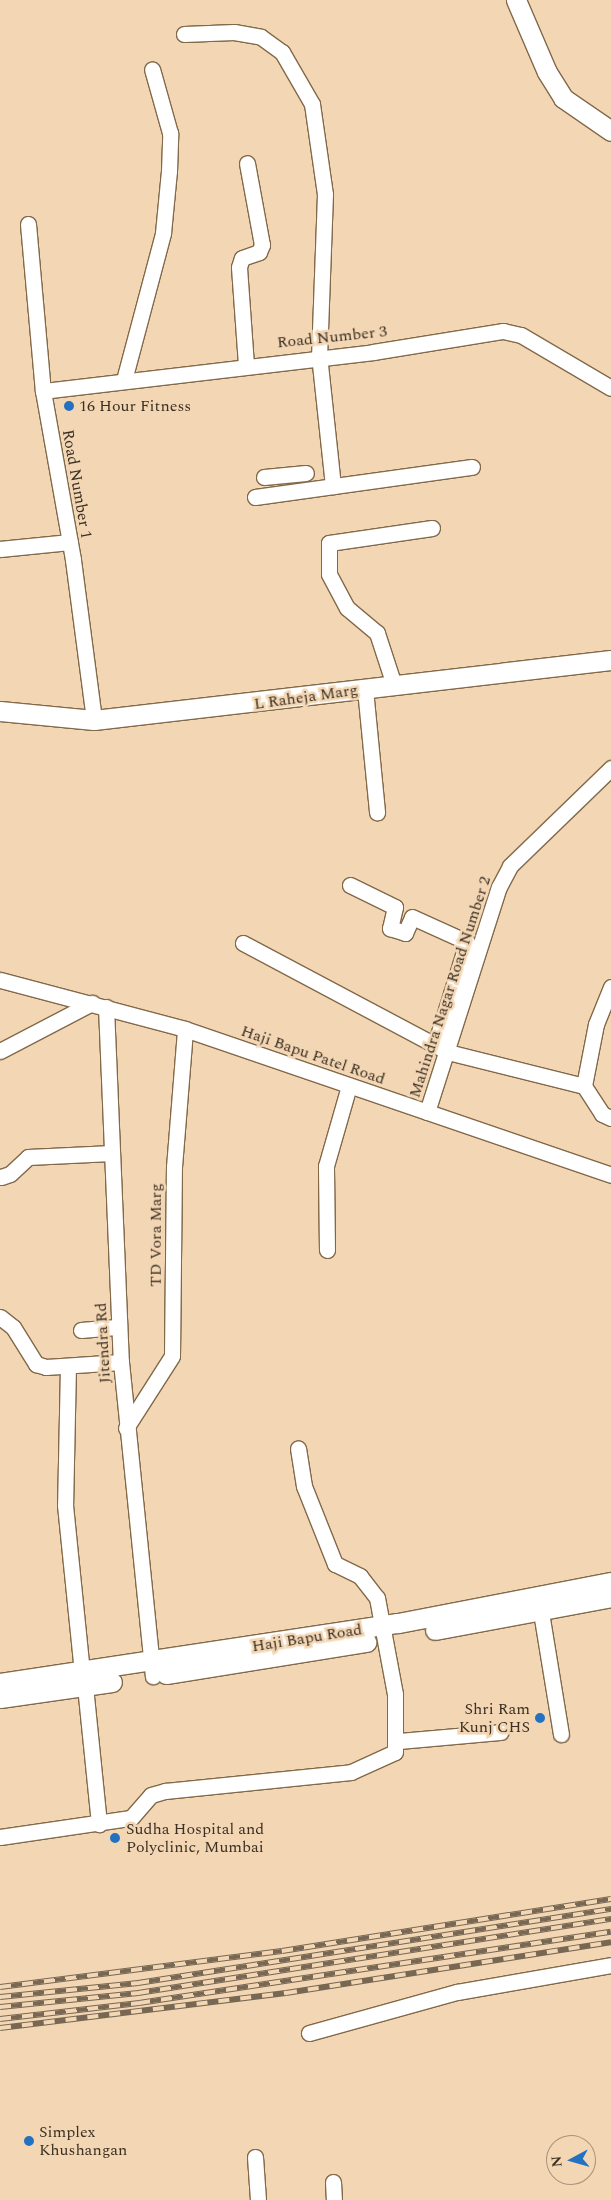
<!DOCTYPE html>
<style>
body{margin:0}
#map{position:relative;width:611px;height:2200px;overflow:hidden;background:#f3d6b4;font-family:Spectral,serif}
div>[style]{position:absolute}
.roads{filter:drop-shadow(1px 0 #826949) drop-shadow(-1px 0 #826949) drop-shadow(0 1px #826949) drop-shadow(0 -1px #826949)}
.minor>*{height:15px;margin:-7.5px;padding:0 7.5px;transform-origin:7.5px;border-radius:7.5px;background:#fff}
.tertiary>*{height:19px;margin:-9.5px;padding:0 9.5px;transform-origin:9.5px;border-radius:9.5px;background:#fff}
.rail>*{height:5.5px;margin-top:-2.75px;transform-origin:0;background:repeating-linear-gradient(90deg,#f3d6b4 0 11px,#776753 0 22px);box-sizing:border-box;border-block:1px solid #776753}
.dots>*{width:14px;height:14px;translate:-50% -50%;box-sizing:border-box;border:2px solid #f3d6b4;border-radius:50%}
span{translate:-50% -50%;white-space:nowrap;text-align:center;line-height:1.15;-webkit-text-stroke:5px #f3d6b4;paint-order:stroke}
.street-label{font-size:16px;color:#3b3023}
.poi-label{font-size:16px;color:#3b3023}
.left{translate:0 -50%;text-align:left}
.right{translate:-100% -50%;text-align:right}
.north{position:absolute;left:546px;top:2135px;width:50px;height:50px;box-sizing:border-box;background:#f3d6b4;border:1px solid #a9947a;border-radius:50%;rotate:264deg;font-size:14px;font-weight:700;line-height:20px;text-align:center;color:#3b3023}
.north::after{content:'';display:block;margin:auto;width:18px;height:22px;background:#2272c1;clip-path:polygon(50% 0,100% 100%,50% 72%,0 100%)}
</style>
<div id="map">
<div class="roads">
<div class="minor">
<div style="left:184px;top:34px;width:50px;rotate:-2.3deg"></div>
<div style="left:234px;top:32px;width:27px;rotate:10deg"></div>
<div style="left:261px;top:37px;width:26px;rotate:36deg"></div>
<div style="left:282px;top:52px;width:60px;rotate:60deg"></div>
<div style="left:312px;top:104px;width:91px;rotate:81.8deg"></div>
<div style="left:325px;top:194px;width:161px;rotate:92.1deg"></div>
<div style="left:319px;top:355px;width:132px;rotate:83.9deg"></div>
<div style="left:28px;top:224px;width:168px;rotate:84.9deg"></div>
<div style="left:43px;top:391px;width:172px;rotate:79.9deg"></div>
<div style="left:73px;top:560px;width:161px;rotate:82.5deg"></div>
<div style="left:246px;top:365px;width:98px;rotate:-94.1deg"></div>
<div style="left:239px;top:267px;width:9px;rotate:-72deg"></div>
<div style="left:242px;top:258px;width:18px;rotate:-19deg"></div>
<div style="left:259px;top:252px;width:8px;rotate:-67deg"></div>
<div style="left:262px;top:245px;width:83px;rotate:-100.4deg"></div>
<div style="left:124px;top:380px;width:152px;rotate:-75.1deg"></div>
<div style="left:163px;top:233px;width:62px;rotate:-84.5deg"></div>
<div style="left:169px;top:171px;width:38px;rotate:-88deg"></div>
<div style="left:170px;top:133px;width:66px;rotate:-105.7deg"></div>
<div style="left:43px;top:391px;width:332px;rotate:-6.7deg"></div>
<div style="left:373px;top:352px;width:132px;rotate:-9.2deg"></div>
<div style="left:503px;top:331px;width:18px;rotate:13deg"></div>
<div style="left:521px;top:335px;width:104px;rotate:30.5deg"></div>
<div style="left:264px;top:477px;width:42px;rotate:-5.4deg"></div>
<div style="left:255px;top:497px;width:219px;rotate:-7.9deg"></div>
<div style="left:0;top:549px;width:70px;rotate:-5.7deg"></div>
<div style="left:394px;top:685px;width:55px;rotate:-108.1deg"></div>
<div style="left:377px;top:633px;width:39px;rotate:-140deg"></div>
<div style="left:347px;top:608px;width:38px;rotate:-118deg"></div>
<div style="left:329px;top:574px;width:31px;rotate:-90deg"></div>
<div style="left:329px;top:543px;width:104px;rotate:-8.3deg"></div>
<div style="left:365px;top:689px;width:124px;rotate:84.4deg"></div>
<div style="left:350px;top:885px;width:50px;rotate:26.1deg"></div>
<div style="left:395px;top:907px;width:22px;rotate:103deg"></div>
<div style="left:390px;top:928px;width:16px;rotate:18deg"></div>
<div style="left:405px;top:933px;width:17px;rotate:-66deg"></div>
<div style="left:412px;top:917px;width:60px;rotate:24.4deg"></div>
<div style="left:467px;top:942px;width:108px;rotate:107.3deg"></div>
<div style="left:243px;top:943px;width:232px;rotate:28deg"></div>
<div style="left:448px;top:1052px;width:140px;rotate:14deg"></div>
<div style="left:0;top:980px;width:191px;rotate:14.8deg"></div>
<div style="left:185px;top:1029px;width:450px;rotate:18.9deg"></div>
<div style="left:611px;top:987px;width:40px;rotate:112deg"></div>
<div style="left:596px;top:1024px;width:63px;rotate:101deg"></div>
<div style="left:584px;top:1086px;width:33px;rotate:57deg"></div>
<div style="left:602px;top:1114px;width:10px;rotate:24deg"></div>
<div style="left:106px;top:1007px;width:355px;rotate:87.6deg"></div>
<div style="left:121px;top:1362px;width:316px;rotate:84.2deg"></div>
<div style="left:0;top:1051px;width:104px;rotate:-27.6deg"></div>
<div style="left:427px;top:1112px;width:236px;rotate:-72.3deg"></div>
<div style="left:499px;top:887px;width:24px;rotate:-62deg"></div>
<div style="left:510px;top:866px;width:141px;rotate:-44.1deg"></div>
<div style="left:1px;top:1177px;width:9px;rotate:-18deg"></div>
<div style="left:10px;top:1174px;width:25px;rotate:-43deg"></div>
<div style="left:28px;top:1157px;width:84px;rotate:-2.7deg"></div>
<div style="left:327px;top:1250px;width:84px;rotate:-90.7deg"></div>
<div style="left:326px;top:1166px;width:83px;rotate:-74deg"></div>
<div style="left:0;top:1317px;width:16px;rotate:38deg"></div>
<div style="left:13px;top:1327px;width:44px;rotate:58.1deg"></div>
<div style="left:36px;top:1364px;width:10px;rotate:17deg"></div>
<div style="left:46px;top:1367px;width:75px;rotate:-3.8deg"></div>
<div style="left:81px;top:1330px;width:38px;rotate:-5deg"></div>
<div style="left:68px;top:1366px;width:139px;rotate:91.2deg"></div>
<div style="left:65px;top:1505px;width:169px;rotate:84.2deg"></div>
<div style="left:126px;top:1428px;width:85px;rotate:-57.4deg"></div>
<div style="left:172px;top:1356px;width:189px;rotate:-89.4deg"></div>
<div style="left:174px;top:1167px;width:138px;rotate:-85.4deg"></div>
<div style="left:539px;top:1600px;width:136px;rotate:80.7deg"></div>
<div style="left:85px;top:1686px;width:139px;rotate:84.2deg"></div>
<div style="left:398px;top:1741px;width:103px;rotate:-5deg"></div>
<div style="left:0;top:1837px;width:132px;rotate:-8.3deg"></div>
<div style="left:131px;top:1818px;width:30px;rotate:-49deg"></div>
<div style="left:151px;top:1795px;width:15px;rotate:-16deg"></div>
<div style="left:165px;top:1791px;width:187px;rotate:-5.8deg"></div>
<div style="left:351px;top:1772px;width:48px;rotate:-24.4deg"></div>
<div style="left:395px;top:1752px;width:58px;rotate:-90deg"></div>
<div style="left:395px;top:1694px;width:98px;rotate:-100.6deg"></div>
<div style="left:377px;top:1598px;width:28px;rotate:-128deg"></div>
<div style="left:360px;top:1576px;width:28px;rotate:-154deg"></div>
<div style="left:335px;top:1564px;width:84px;rotate:-111.7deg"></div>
<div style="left:304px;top:1486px;width:38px;rotate:-99deg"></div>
<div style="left:309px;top:2033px;width:154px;rotate:-15.5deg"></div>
<div style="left:457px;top:1992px;width:156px;rotate:-9.9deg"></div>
<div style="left:255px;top:2157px;width:43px;rotate:86deg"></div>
<div style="left:333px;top:2182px;width:18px;rotate:87deg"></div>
</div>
<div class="tertiary">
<div style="left:516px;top:0;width:78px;rotate:66.7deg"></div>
<div style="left:547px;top:72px;width:31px;rotate:58deg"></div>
<div style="left:563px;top:98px;width:58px;rotate:34.5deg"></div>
<div style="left:0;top:711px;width:94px;rotate:5.5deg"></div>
<div style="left:94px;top:720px;width:520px;rotate:-6.62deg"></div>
<div style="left:435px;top:1630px;width:179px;rotate:-10.6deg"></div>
<div style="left:166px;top:1674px;width:203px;rotate:-9.1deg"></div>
<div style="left:0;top:1683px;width:402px;rotate:-8.6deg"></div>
<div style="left:398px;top:1623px;width:217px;rotate:-10.9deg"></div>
<div style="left:0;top:1698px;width:113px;rotate:-8.1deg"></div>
</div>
</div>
<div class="rail">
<div style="left:0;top:1987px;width:284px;rotate:-7.3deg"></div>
<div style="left:282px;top:1951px;width:333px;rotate:-9deg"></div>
<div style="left:0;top:1997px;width:139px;rotate:-5.8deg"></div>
<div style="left:138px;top:1983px;width:479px;rotate:-8.9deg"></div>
<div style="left:0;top:2007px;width:139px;rotate:-5.8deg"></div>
<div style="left:138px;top:1993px;width:479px;rotate:-8.9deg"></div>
<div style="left:0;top:2019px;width:140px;rotate:-6.6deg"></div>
<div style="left:139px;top:2003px;width:477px;rotate:-8.6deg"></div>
<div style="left:0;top:2028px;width:288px;rotate:-7deg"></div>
<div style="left:286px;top:1993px;width:329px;rotate:-8.9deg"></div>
</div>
<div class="dots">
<div style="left:69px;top:406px;background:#2272c1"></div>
<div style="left:540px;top:1718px;background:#2272c1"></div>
<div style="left:115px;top:1838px;background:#2272c1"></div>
<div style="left:29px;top:2141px;background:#2272c1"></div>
</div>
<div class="street-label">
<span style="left:332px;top:337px;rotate:-6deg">Road Number 3</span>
<span style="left:77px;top:484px;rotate:80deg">Road Number 1</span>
<span style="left:306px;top:697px;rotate:-8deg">L Raheja Marg</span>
<span style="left:450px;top:987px;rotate:-72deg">Mahindra Nagar Road Number 2</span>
<span style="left:313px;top:1055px;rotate:19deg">Haji Bapu Patel Road</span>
<span style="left:156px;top:1235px;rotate:-90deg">TD Vora Marg</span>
<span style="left:103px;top:1343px;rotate:-93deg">Jitendra Rd</span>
<span style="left:307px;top:1638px;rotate:-9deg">Haji Bapu Road</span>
</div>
<div class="poi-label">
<span class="left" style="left:79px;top:406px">16 Hour Fitness</span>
<span class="right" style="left:530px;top:1718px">Shri Ram<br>Kunj CHS</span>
<span class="left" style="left:126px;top:1838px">Sudha Hospital and<br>Polyclinic, Mumbai</span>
<span class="left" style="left:39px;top:2141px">Simplex<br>Khushangan</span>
</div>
<div class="north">N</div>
</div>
